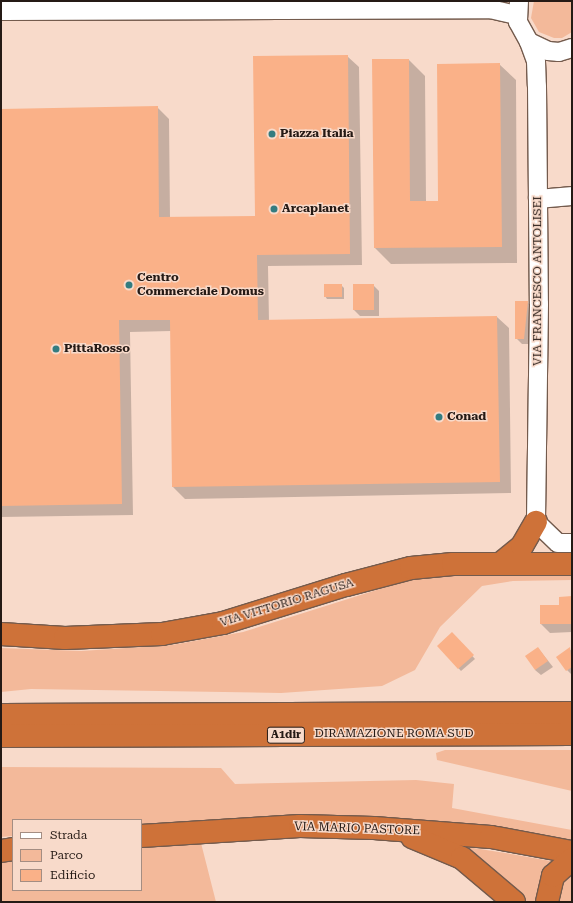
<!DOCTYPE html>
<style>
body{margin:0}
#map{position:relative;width:573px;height:903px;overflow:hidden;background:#f8daca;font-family:"Roboto Serif",serif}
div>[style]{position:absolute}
.green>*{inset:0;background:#f3b99a}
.shadow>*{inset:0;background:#0003}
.building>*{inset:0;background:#fab188}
.roads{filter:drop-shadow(1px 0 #745b4d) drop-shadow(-1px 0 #745b4d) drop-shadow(0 1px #745b4d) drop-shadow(0 -1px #745b4d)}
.minor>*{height:18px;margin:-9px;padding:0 9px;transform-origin:9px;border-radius:9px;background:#fff}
.highway>*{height:22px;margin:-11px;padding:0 11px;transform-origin:11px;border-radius:11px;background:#ce7239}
.dots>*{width:11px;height:11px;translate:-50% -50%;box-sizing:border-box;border:2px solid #f8daca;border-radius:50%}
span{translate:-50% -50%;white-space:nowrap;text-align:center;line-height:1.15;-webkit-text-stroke:3px #f8daca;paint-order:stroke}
.shield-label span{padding:1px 3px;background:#f8daca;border:1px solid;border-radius:3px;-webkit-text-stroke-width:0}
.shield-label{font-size:11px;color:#251a15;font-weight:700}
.poi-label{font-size:12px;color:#251a15;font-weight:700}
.left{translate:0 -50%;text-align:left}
.street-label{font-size:12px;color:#251a15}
.frame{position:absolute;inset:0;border:2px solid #251a15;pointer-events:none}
.legend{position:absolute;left:12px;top:819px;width:130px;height:72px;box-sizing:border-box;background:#f8daca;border:1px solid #a48d82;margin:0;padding:5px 7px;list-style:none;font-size:12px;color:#251a15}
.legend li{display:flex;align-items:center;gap:8px;height:20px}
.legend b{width:20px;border:1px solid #a48d82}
</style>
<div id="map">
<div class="green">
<div style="clip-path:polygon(534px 1px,572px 1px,572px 32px,562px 38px,554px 38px,539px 32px,531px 18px)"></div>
<div style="clip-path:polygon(572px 573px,572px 580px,513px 581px,482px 586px,440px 627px,415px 670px,382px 686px,281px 693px,31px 689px,1px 692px,1px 648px,81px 651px,172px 645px,243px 632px,418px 577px,438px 574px)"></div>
<div style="clip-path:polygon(445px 750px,572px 750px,572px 791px,437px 760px,436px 753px)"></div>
<div style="clip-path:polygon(1px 767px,221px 768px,235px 784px,416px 780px,454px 784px,452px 808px,572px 830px,572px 844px,141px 829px,141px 820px,13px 820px,13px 836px,1px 837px)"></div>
<div style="clip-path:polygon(201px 843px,216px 902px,1px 902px,1px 861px,13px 860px,13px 890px,141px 890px,141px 848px)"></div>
<div style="clip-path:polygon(467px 847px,511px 854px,556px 862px,538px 902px,523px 902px,466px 851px)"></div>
<div style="clip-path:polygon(572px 872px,572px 902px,556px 902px,563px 882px)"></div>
</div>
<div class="shadow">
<div style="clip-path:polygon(347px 56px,359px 67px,362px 265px,268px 266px,269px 321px,497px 317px,509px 328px,511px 493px,185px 499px,173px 487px,171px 331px,130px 332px,133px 515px,1px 517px,1px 110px,157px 107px,169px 119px,170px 218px,256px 217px)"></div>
<div style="clip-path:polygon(373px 60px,409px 60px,425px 76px,426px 202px,439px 202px,499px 64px,516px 80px,517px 263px,391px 264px,375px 248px)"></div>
<div style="clip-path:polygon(341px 285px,344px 288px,344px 299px,327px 299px,325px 296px)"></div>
<div style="clip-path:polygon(354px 285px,373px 285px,379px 291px,379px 316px,360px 316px,354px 310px)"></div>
<div style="clip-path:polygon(527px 302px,533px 308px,530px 344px,522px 344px,516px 338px)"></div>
<div style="clip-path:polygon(572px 597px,572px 632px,550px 633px,541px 624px)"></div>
<div style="clip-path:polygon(452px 633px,475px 659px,461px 671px,438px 646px)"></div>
<div style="clip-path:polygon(538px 648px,553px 667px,541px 675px,535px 670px)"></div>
<div style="clip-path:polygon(569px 649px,572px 651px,572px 675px,567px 670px)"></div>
</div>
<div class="building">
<div style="clip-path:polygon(348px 55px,350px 254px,257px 255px,258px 320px,497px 316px,500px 482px,172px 487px,170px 320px,119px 320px,122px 504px,1px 506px,1px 109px,158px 106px,159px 217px,255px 216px,253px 56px)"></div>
<div style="clip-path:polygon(372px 59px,409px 59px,410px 201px,438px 201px,437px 64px,500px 63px,502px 247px,374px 248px)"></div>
<div style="clip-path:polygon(324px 284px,342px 284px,342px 297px,324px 297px)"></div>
<div style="clip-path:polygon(353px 284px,374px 284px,374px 310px,353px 310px)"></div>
<div style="clip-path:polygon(515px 301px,528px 301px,524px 339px,515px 339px)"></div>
<div style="clip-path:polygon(572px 596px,572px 624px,540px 624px,540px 605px,559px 605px,559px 597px)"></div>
<div style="clip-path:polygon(452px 632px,474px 655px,458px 669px,437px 646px)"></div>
<div style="clip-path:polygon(538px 647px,548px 661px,535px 670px,525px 656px)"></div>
<div style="clip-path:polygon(570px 647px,572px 667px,566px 671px,556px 657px)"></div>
</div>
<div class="roads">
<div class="minor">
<div style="left:519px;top:1px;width:21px;rotate:93deg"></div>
<div style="left:518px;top:22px;width:23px;rotate:61deg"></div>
<div style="left:529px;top:42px;width:21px;rotate:25deg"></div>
<div style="left:548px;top:51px;width:11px;rotate:5deg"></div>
<div style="left:559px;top:52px;width:14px;rotate:-17deg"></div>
<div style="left:1px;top:11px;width:489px;rotate:-0.2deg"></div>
<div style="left:490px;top:9px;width:28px;rotate:13deg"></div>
<div style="left:529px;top:42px;width:20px;rotate:70deg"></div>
<div style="left:536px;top:61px;width:25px;rotate:88deg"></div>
<div style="left:537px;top:86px;width:218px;rotate:89.5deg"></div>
<div style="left:539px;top:304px;width:218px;rotate:90.8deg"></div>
<div style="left:536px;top:522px;width:30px;rotate:44deg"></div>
<div style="left:558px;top:543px;width:14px"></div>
<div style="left:538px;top:199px;width:34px;rotate:-5deg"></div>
</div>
<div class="highway">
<div style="left:500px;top:564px;width:28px;rotate:-39deg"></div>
<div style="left:522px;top:546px;width:28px;rotate:-60deg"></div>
<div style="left:1px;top:634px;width:64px;rotate:3.6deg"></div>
<div style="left:65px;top:638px;width:97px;rotate:-2.4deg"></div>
<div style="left:162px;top:634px;width:62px;rotate:-10.2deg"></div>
<div style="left:223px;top:623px;width:129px;rotate:-17.2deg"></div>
<div style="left:346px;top:585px;width:67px;rotate:-14.7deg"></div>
<div style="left:411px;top:568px;width:42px;rotate:-5.4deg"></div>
<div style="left:453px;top:564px;width:119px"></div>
<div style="left:1px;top:715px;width:571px;rotate:-0.2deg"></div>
<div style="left:1px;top:736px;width:571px;rotate:-0.2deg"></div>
<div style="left:141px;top:836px;width:159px;rotate:-3.6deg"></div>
<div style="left:300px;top:826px;width:74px;rotate:1.5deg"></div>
<div style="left:374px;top:828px;width:117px;rotate:4.4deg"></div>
<div style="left:491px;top:837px;width:82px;rotate:10.5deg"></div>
<div style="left:412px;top:837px;width:54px;rotate:22.8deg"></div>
<div style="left:462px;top:858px;width:68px;rotate:40.2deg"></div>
<div style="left:1px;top:851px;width:12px;rotate:-9deg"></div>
<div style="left:547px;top:902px;width:27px;rotate:-77deg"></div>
<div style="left:553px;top:876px;width:25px;rotate:-42deg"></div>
</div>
</div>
<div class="dots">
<div style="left:272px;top:134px;background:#337c80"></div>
<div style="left:274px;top:209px;background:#337c80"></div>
<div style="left:129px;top:285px;background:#337c80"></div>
<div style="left:56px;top:349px;background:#337c80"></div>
<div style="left:439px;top:417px;background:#337c80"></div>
</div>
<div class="shield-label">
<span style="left:286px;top:735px">A1dir</span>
</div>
<div class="poi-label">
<span class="left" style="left:280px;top:134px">Piazza Italia</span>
<span class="left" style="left:282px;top:209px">Arcaplanet</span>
<span class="left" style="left:137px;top:285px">Centro<br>Commerciale Domus</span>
<span class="left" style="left:64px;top:349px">PittaRosso</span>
<span class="left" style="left:447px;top:417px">Conad</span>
</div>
<div class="street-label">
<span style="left:538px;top:281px;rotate:-90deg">VIA FRANCESCO ANTOLISEI</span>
<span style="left:287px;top:603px;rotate:-17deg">VIA VITTORIO RAGUSA</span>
<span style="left:394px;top:734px">DIRAMAZIONE ROMA SUD</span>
<span style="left:357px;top:829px;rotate:2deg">VIA MARIO PASTORE</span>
</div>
<div class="frame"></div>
<ul class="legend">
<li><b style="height:5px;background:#fff"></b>Strada</li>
<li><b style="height:11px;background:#f3b99a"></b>Parco</li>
<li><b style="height:11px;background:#fab188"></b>Edificio</li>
</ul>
</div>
